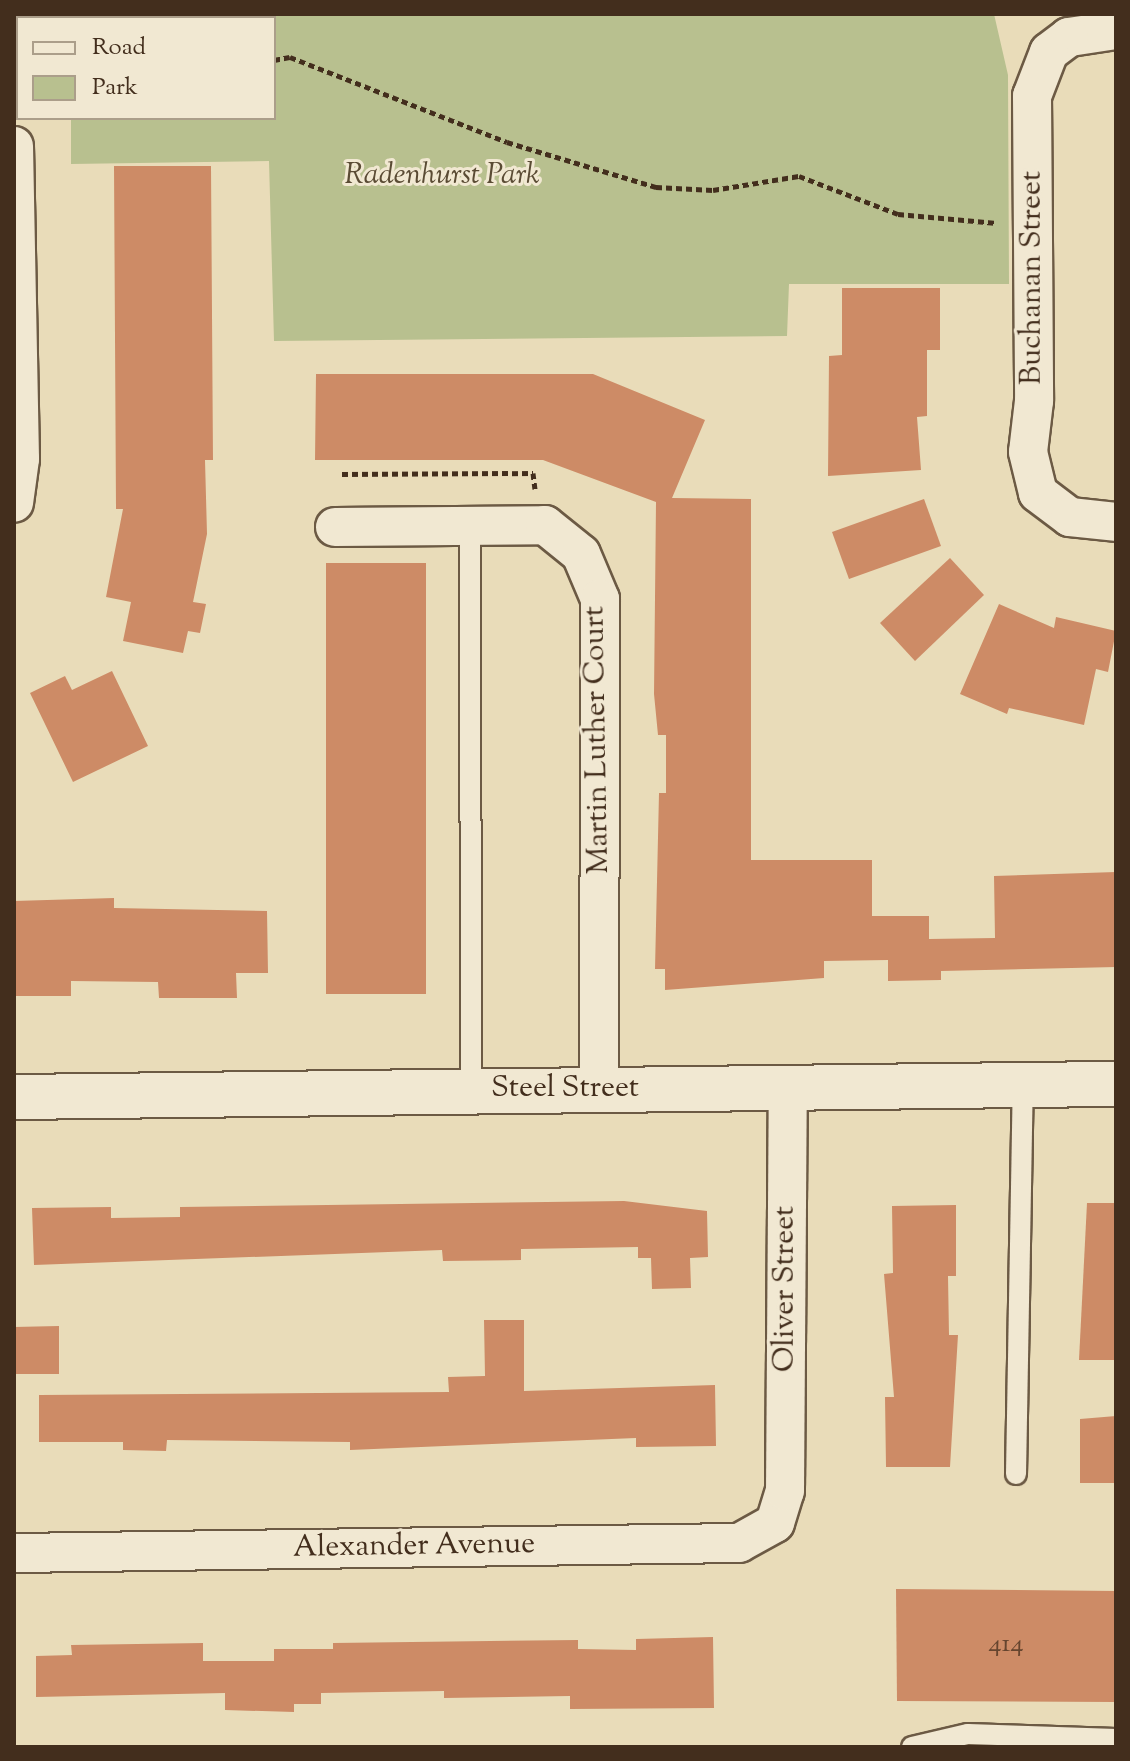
<!DOCTYPE html>
<style>
body{margin:0}
#map{position:relative;width:1130px;height:1761px;overflow:hidden;background:#e9dcb9;font-family:"Sorts Mill Goudy",serif}
div>[style]{position:absolute}
.green>*{inset:0;background:#b8c08f}
.building>*{inset:0;background:#cd8b66}
.path>*{height:5px;margin-top:-2.5px;transform-origin:0;background:repeating-linear-gradient(90deg,#432e1d 0 6px,transparent 0 10px)}
.roads{filter:drop-shadow(2px 0 #6c5a44) drop-shadow(-2px 0 #6c5a44) drop-shadow(0 2px #6c5a44) drop-shadow(0 -2px #6c5a44)}
.lane>*{height:20px;margin:-10px;padding:0 10px;transform-origin:10px;border-radius:10px;background:#f1e8d2}
.street>*{height:38px;margin:-19px;padding:0 19px;transform-origin:19px;border-radius:19px;background:#f1e8d2}
.secondary>*{height:44px;margin:-22px;padding:0 22px;transform-origin:22px;border-radius:22px;background:#f1e8d2}
span{translate:-50% -50%;white-space:nowrap;text-align:center;line-height:1.15;-webkit-text-stroke:6px #f1e8d2;paint-order:stroke}
.number-label{font-size:26px;color:#66452f}
.number-label span{-webkit-text-stroke-width:0}
.park-label{font-size:30px;color:#5a4b34;font-style:italic}
.street-label{font-size:30px;color:#432e1d}
.frame{position:absolute;inset:0;border:16px solid #432e1d;pointer-events:none}
.legend{position:absolute;left:16px;top:16px;width:260px;height:104px;box-sizing:border-box;background:#f1e8d2;border:2px solid #ab9e8a;margin:0;padding:10px 14px;list-style:none;font-size:24px;color:#432e1d}
.legend li{display:flex;align-items:center;gap:16px;height:40px}
.legend b{width:40px;border:2px solid #ab9e8a}
</style>
<div id="map">
<div class="green">
<div style="clip-path:polygon(72px 14px,994px 14px,1008px 75px,1009px 284px,789px 284px,787px 336px,274px 341px,269px 161px,71px 164px,71px 118px,274px 118px,274px 18px)"></div>
</div>
<div class="building">
<div style="clip-path:polygon(114px 166px,211px 166px,213px 460px,205px 460px,207px 534px,193px 602px,206px 604px,200px 633px,188px 631px,183px 653px,123px 641px,131px 602px,106px 597px,123px 509px,116px 509px)"></div>
<div style="clip-path:polygon(842px 288px,940px 288px,940px 350px,927px 350px,927px 416px,917px 417px,921px 470px,828px 476px,829px 356px,842px 355px)"></div>
<div style="clip-path:polygon(316px 374px,593px 374px,705px 420px,672px 498px,751px 499px,751px 860px,872px 860px,872px 916px,929px 916px,929px 939px,995px 938px,994px 876px,1116px 872px,1116px 967px,941px 971px,941px 980px,888px 981px,888px 960px,824px 961px,824px 978px,665px 990px,665px 969px,655px 969px,659px 793px,666px 793px,666px 735px,658px 735px,654px 694px,656px 502px,543px 460px,315px 460px)"></div>
<div style="clip-path:polygon(924px 499px,941px 546px,849px 579px,832px 532px)"></div>
<div style="clip-path:polygon(950px 558px,984px 595px,915px 661px,880px 623px)"></div>
<div style="clip-path:polygon(326px 563px,426px 563px,426px 994px,326px 994px)"></div>
<div style="clip-path:polygon(999px 604px,1054px 628px,1056px 617px,1116px 631px,1108px 672px,1096px 669px,1084px 725px,1009px 708px,1007px 714px,960px 694px)"></div>
<div style="clip-path:polygon(112px 671px,148px 746px,73px 782px,30px 693px,65px 676px,72px 690px)"></div>
<div style="clip-path:polygon(114px 898px,114px 908px,267px 911px,268px 973px,236px 973px,237px 998px,159px 998px,158px 982px,71px 981px,71px 996px,14px 996px,14px 901px)"></div>
<div style="clip-path:polygon(624px 1201px,707px 1211px,708px 1257px,690px 1258px,691px 1288px,652px 1289px,651px 1258px,638px 1258px,638px 1247px,521px 1249px,521px 1260px,443px 1261px,442px 1250px,34px 1265px,32px 1208px,111px 1207px,111px 1218px,180px 1217px,180px 1207px)"></div>
<div style="clip-path:polygon(1087px 1203px,1116px 1203px,1116px 1360px,1079px 1360px)"></div>
<div style="clip-path:polygon(956px 1205px,956px 1276px,948px 1276px,949px 1335px,958px 1335px,950px 1467px,886px 1467px,885px 1397px,894px 1397px,884px 1274px,893px 1273px,892px 1206px)"></div>
<div style="clip-path:polygon(484px 1320px,524px 1320px,524px 1391px,715px 1385px,716px 1446px,636px 1447px,636px 1438px,350px 1450px,350px 1442px,167px 1440px,166px 1451px,123px 1450px,123px 1442px,39px 1442px,39px 1395px,449px 1392px,448px 1377px,485px 1376px)"></div>
<div style="clip-path:polygon(59px 1326px,59px 1374px,14px 1374px,14px 1327px)"></div>
<div style="clip-path:polygon(1116px 1416px,1116px 1483px,1080px 1483px,1080px 1419px)"></div>
<div style="clip-path:polygon(896px 1589px,1116px 1591px,1116px 1702px,897px 1701px)"></div>
<div style="clip-path:polygon(713px 1637px,714px 1708px,570px 1709px,570px 1696px,444px 1698px,444px 1691px,321px 1693px,321px 1704px,294px 1704px,294px 1712px,225px 1710px,225px 1693px,36px 1697px,36px 1656px,72px 1655px,71px 1645px,203px 1643px,203px 1661px,274px 1661px,274px 1649px,333px 1649px,333px 1643px,578px 1640px,578px 1649px,636px 1650px,636px 1639px)"></div>
</div>
<div class="path">
<div style="left:115px;top:18px;width:4px;rotate:-63deg"></div>
<div style="left:274px;top:60px;width:16px;rotate:-11deg"></div>
<div style="left:290px;top:57px;width:233px;rotate:21.4deg"></div>
<div style="left:507px;top:142px;width:156px;rotate:16.8deg"></div>
<div style="left:656px;top:187px;width:57px;rotate:3deg"></div>
<div style="left:713px;top:190px;width:87px;rotate:-9.2deg"></div>
<div style="left:799px;top:176px;width:106px;rotate:21deg"></div>
<div style="left:898px;top:214px;width:99px;rotate:5.2deg"></div>
<div style="left:342px;top:474px;width:191px;rotate:-0.3deg"></div>
<div style="left:533px;top:473px;width:16px;rotate:83deg"></div>
</div>
<div class="roads">
<div class="lane">
<div style="left:470px;top:525px;width:565px;rotate:89.9deg"></div>
<div style="left:1016px;top:1474px;width:388px;rotate:-89deg"></div>
<div style="left:912px;top:1747px;width:57px;rotate:-13.1deg"></div>
<div style="left:968px;top:1734px;width:148px;rotate:1.9deg"></div>
</div>
<div class="street">
<div style="left:1116px;top:30px;width:48px;rotate:171.5deg"></div>
<div style="left:1069px;top:37px;width:25px;rotate:143deg"></div>
<div style="left:1049px;top:52px;width:47px;rotate:111.1deg"></div>
<div style="left:1032px;top:96px;width:305px;rotate:89.6deg"></div>
<div style="left:1034px;top:401px;width:51px;rotate:96.7deg"></div>
<div style="left:1028px;top:452px;width:42px;rotate:76.3deg"></div>
<div style="left:1038px;top:493px;width:40px;rotate:37deg"></div>
<div style="left:1070px;top:517px;width:46px;rotate:6.2deg"></div>
<div style="left:14px;top:146px;width:313px;rotate:88.9deg"></div>
<div style="left:20px;top:459px;width:44px;rotate:97.8deg"></div>
<div style="left:335px;top:527px;width:210px;rotate:-0.5deg"></div>
<div style="left:545px;top:525px;width:46px;rotate:38.9deg"></div>
<div style="left:581px;top:554px;width:49px;rotate:67.1deg"></div>
<div style="left:600px;top:599px;width:490px;rotate:90.1deg"></div>
<div style="left:14px;top:1553px;width:725px;rotate:-0.79deg"></div>
<div style="left:739px;top:1543px;width:41px;rotate:-29.1deg"></div>
<div style="left:775px;top:1523px;width:34px;rotate:-73deg"></div>
<div style="left:785px;top:1491px;width:403px;rotate:-89.6deg"></div>
</div>
<div class="secondary">
<div style="left:14px;top:1097px;width:1102px;rotate:-0.68deg"></div>
</div>
</div>
<div class="number-label">
<span style="left:1006px;top:1645px">414</span>
</div>
<div class="park-label">
<span style="left:442px;top:176px">Radenhurst Park</span>
</div>
<div class="street-label">
<span style="left:1033px;top:278px;rotate:-90deg">Buchanan Street</span>
<span style="left:598px;top:740px;rotate:-91deg">Martin Luther Court</span>
<span style="left:565px;top:1089px">Steel Street</span>
<span style="left:786px;top:1289px;rotate:-90deg">Oliver Street</span>
<span style="left:414px;top:1547px;rotate:-1deg">Alexander Avenue</span>
</div>
<div class="frame"></div>
<ul class="legend">
<li><b style="height:10px;background:#f1e8d2"></b>Road</li>
<li><b style="height:22px;background:#b8c08f"></b>Park</li>
</ul>
</div>
